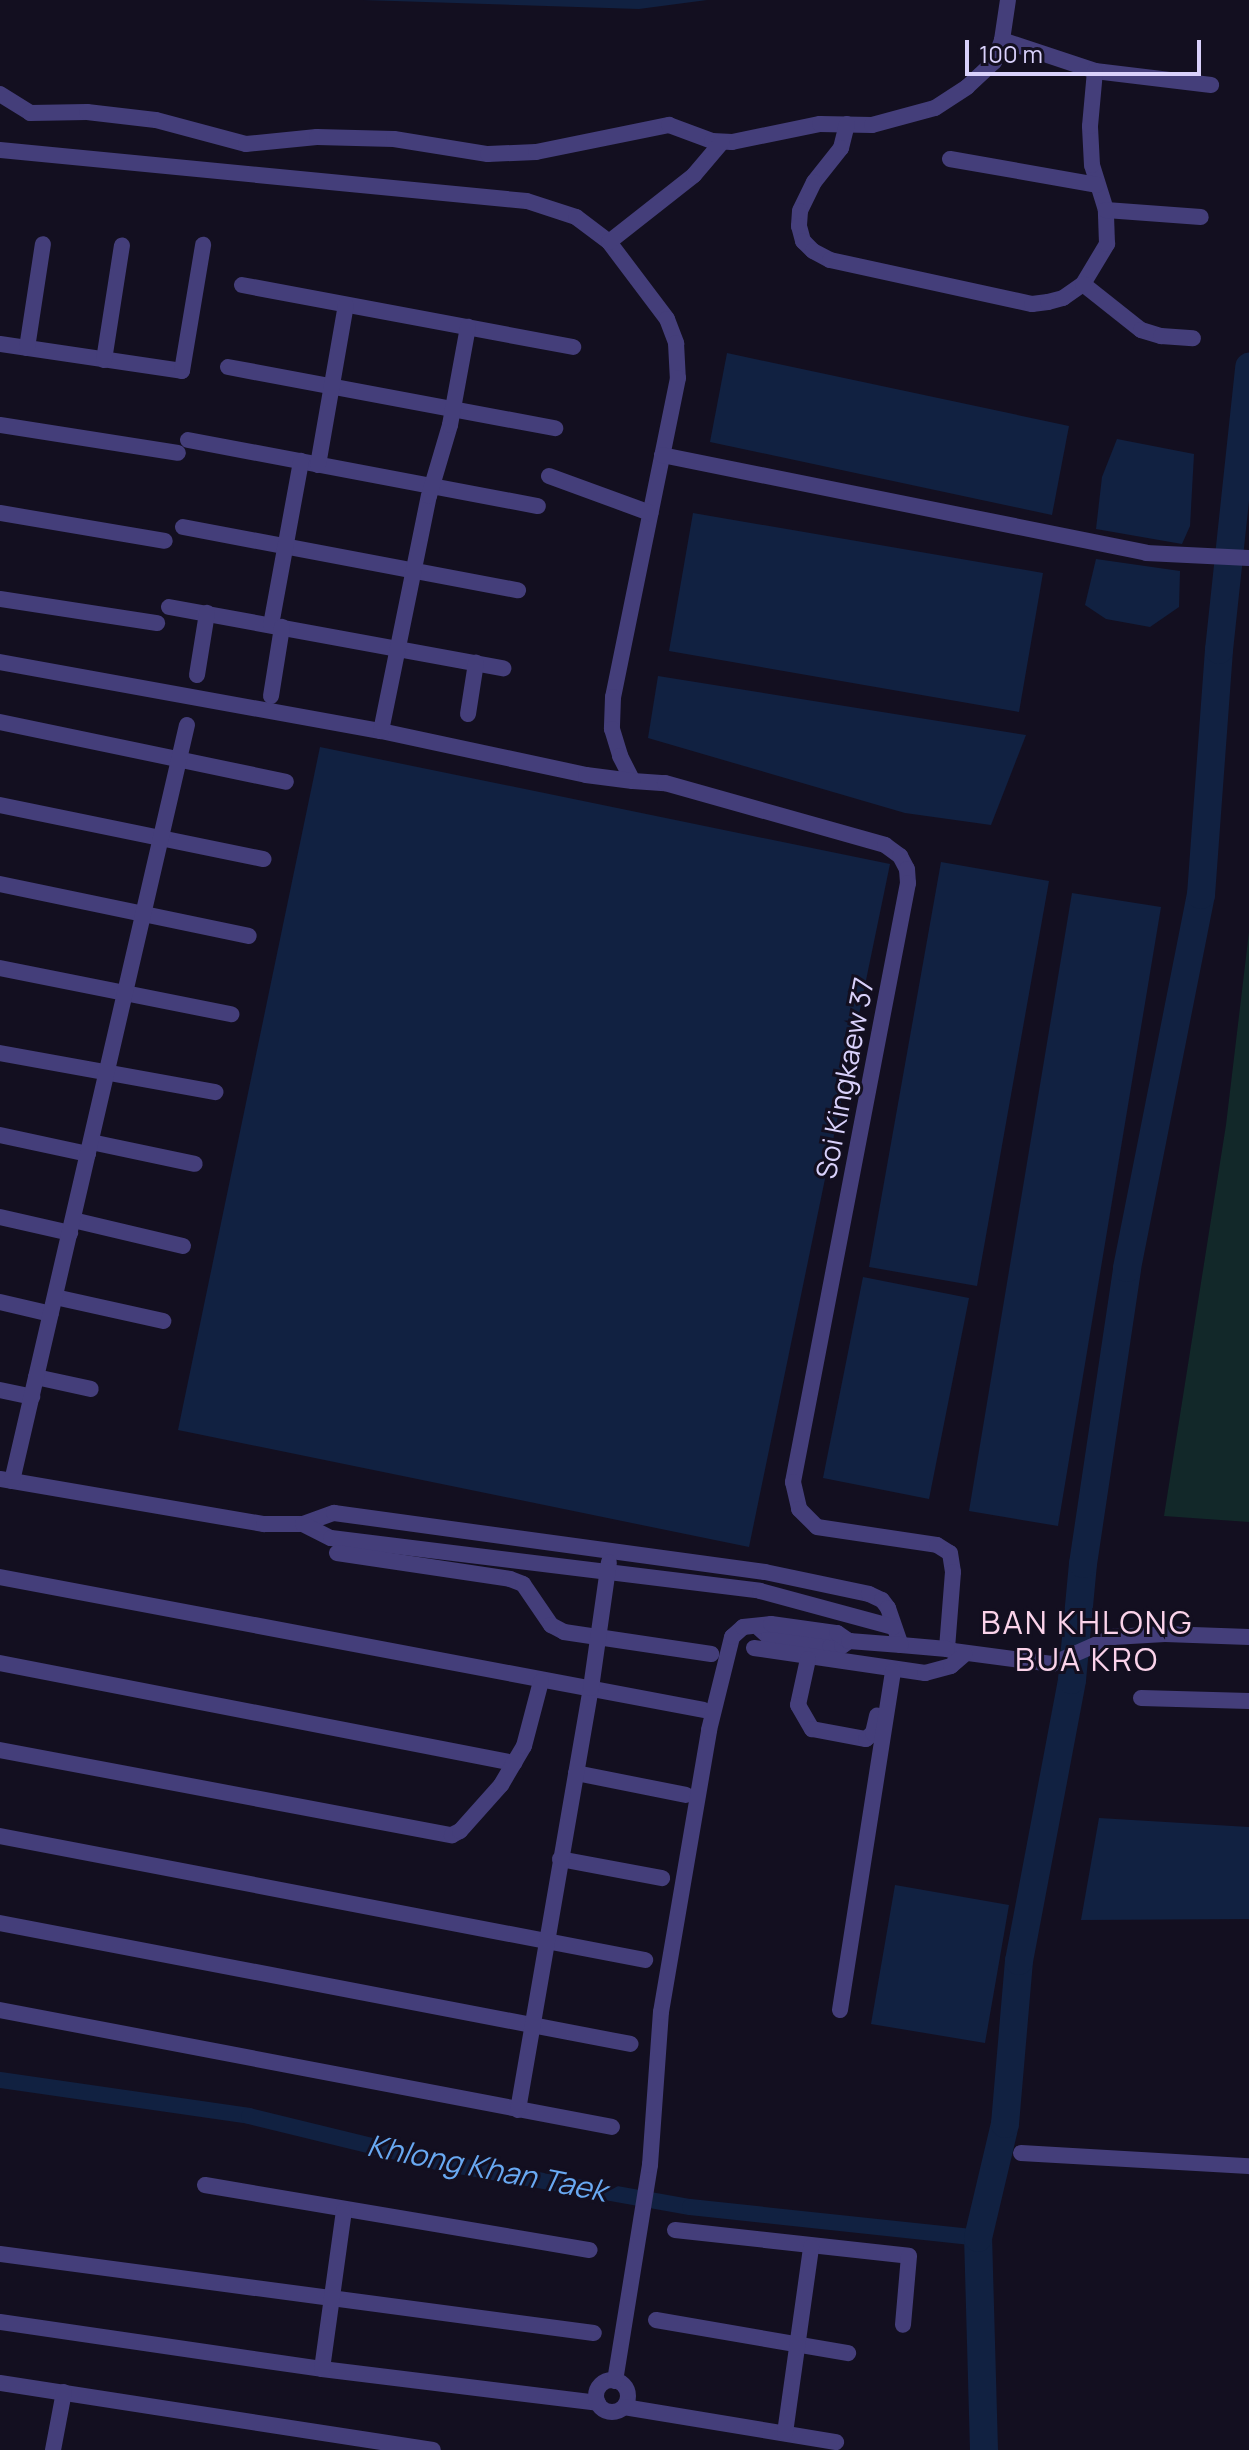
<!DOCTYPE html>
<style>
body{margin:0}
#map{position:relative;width:1249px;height:2450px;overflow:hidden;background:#130f20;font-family:Manrope,sans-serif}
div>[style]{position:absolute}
.green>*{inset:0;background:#122829}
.water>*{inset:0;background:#112141}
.canal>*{height:16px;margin:-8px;padding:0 8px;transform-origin:8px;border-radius:8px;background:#112141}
.river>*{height:28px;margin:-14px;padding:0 14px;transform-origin:14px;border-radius:14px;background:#112141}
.street>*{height:16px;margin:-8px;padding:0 8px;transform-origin:8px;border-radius:8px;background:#443e7a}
.street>.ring{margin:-8px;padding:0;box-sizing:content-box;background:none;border:16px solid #443e7a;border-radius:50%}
span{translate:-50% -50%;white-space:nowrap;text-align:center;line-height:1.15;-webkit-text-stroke:6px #130f20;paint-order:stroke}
.street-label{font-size:28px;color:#d9d1fb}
.water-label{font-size:30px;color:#69a9f2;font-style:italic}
.quarter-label{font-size:32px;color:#fbd3ea;letter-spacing:2px}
.scale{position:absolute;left:965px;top:40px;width:236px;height:36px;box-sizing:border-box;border:4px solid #d9d1fb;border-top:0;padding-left:10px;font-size:24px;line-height:28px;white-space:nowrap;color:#d9d1fb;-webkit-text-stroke:6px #130f20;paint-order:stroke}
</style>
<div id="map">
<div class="green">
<div style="clip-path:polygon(1249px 932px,1249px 1522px,1164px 1516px,1226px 1125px)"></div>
</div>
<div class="water">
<div style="clip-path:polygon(363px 0,707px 0,639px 9px)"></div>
<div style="clip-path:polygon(727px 353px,1069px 426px,1052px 515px,710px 442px)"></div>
<div style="clip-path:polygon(1117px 439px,1194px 454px,1190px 526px,1182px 544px,1096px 529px,1102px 477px)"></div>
<div style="clip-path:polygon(693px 513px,1043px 573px,1019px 712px,669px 651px)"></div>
<div style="clip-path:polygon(1096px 559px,1180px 571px,1179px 607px,1150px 627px,1106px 619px,1085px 605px)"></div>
<div style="clip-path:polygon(658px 676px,1026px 735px,991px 825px,905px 813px,648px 738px)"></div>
<div style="clip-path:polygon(320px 747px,890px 864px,749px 1547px,178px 1430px)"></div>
<div style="clip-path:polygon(941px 862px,1049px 881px,977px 1286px,869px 1267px)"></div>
<div style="clip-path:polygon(1072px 893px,1161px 907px,1058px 1526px,969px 1511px)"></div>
<div style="clip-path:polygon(863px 1277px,969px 1298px,929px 1499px,823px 1478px)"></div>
<div style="clip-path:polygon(1099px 1818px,1249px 1827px,1249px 1919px,1081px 1920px)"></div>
<div style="clip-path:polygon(895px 1885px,1009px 1905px,985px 2043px,871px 2024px)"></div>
</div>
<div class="canal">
<div style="left:0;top:2080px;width:252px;rotate:8.2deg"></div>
<div style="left:249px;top:2116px;width:194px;rotate:13.7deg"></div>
<div style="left:437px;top:2162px;width:257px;rotate:10.1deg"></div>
<div style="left:690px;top:2207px;width:290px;rotate:6.1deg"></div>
</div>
<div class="river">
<div style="left:984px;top:2450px;width:212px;rotate:-91.6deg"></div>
<div style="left:978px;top:2238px;width:117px;rotate:-76.7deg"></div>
<div style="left:1005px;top:2124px;width:164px;rotate:-85.1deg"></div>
<div style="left:1019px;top:1961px;width:286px;rotate:-79.3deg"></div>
<div style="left:1072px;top:1680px;width:117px;rotate:-84.6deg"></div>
<div style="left:1083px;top:1564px;width:299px;rotate:-81.5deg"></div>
<div style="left:1127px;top:1268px;width:380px;rotate:-78.8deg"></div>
<div style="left:1201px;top:895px;width:246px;rotate:-85.8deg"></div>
<div style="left:1219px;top:650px;width:285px;rotate:-83.9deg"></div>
</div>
<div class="street">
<div style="left:1002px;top:40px;width:98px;rotate:18.4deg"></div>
<div style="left:1095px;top:71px;width:117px;rotate:6.9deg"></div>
<div style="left:0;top:94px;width:36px;rotate:32deg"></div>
<div style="left:30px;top:113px;width:57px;rotate:-1deg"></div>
<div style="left:87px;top:112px;width:69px;rotate:6.6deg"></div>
<div style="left:156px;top:120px;width:93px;rotate:14.9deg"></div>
<div style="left:246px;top:144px;width:71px;rotate:-5.6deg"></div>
<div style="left:317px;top:137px;width:77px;rotate:1.5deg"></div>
<div style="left:394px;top:139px;width:95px;rotate:9.1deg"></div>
<div style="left:488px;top:154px;width:48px;rotate:-2.4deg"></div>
<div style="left:536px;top:152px;width:136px;rotate:-11.5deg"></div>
<div style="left:669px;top:125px;width:46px;rotate:20.4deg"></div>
<div style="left:712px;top:141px;width:20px;rotate:3deg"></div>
<div style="left:732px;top:142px;width:90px;rotate:-11.6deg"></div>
<div style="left:820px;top:124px;width:52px;rotate:1.1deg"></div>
<div style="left:872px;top:125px;width:65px;rotate:-15.1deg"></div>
<div style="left:935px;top:108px;width:38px;rotate:-33deg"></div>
<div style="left:967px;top:87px;width:37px;rotate:-43deg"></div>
<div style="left:994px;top:62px;width:23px;rotate:-70deg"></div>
<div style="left:1002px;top:40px;width:40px;rotate:-81.5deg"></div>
<div style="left:847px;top:124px;width:25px;rotate:104deg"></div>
<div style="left:841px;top:148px;width:43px;rotate:128.5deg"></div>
<div style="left:814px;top:182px;width:32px;rotate:116deg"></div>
<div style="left:800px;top:211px;width:15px;rotate:94deg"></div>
<div style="left:799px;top:226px;width:16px;rotate:75deg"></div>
<div style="left:803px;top:241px;width:14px;rotate:45deg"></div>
<div style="left:813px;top:251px;width:19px;rotate:28deg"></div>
<div style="left:830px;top:260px;width:207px;rotate:12.3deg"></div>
<div style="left:1032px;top:304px;width:16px;rotate:-7deg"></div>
<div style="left:1048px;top:302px;width:16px;rotate:-15deg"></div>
<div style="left:1063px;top:298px;width:24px;rotate:-35deg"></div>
<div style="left:1083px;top:284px;width:47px;rotate:-59deg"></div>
<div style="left:1107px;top:244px;width:34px;rotate:-92deg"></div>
<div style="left:1106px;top:210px;width:47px;rotate:-107.3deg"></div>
<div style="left:1092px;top:165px;width:39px;rotate:-93deg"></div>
<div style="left:1090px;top:126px;width:55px;rotate:-84.8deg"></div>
<div style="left:0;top:150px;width:529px;rotate:5.53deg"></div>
<div style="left:527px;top:201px;width:52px;rotate:18.1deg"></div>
<div style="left:576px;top:217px;width:41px;rotate:37.1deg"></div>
<div style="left:609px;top:242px;width:96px;rotate:53deg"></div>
<div style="left:667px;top:319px;width:26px;rotate:69deg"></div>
<div style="left:676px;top:343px;width:35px;rotate:87deg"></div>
<div style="left:678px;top:378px;width:326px;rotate:101.5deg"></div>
<div style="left:613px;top:697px;width:32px;rotate:92deg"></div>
<div style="left:612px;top:729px;width:28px;rotate:73deg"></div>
<div style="left:620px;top:756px;width:28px;rotate:63deg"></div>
<div style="left:633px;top:781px;width:32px;rotate:4deg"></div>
<div style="left:665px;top:783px;width:229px;rotate:15.7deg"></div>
<div style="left:885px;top:845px;width:19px;rotate:36deg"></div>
<div style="left:900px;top:856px;width:15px;rotate:62deg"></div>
<div style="left:907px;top:869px;width:14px;rotate:86deg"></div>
<div style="left:908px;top:883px;width:610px;rotate:100.87deg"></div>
<div style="left:793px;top:1482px;width:28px;rotate:77deg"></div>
<div style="left:799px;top:1509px;width:25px;rotate:45deg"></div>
<div style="left:817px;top:1527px;width:121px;rotate:8.5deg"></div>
<div style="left:937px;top:1545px;width:15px;rotate:32deg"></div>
<div style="left:950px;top:1553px;width:19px;rotate:81deg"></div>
<div style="left:953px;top:1572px;width:77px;rotate:94.5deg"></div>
<div style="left:947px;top:1649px;width:6px;rotate:18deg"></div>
<div style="left:953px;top:1651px;width:100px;rotate:7.5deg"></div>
<div style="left:1052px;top:1664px;width:67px;rotate:-23.9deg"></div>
<div style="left:1113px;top:1637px;width:52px;rotate:-3.3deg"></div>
<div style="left:1165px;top:1634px;width:84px;rotate:2deg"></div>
<div style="left:950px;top:159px;width:149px;rotate:10deg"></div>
<div style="left:1106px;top:210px;width:95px;rotate:4.2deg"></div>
<div style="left:609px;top:242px;width:108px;rotate:-38.2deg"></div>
<div style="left:694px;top:175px;width:43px;rotate:-49.7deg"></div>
<div style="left:1083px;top:284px;width:74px;rotate:38.4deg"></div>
<div style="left:1141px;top:330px;width:21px;rotate:17deg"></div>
<div style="left:1161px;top:336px;width:32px;rotate:4deg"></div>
<div style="left:242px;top:285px;width:337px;rotate:10.6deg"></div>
<div style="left:0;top:344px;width:184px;rotate:8.4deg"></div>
<div style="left:182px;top:371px;width:128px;rotate:-80.5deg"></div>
<div style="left:27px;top:348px;width:105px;rotate:-81.3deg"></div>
<div style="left:104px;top:360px;width:116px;rotate:-81.1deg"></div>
<div style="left:228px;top:367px;width:333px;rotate:10.6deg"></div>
<div style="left:0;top:425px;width:180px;rotate:8.9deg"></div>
<div style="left:188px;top:440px;width:356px;rotate:10.7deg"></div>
<div style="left:662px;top:455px;width:494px;rotate:11.4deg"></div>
<div style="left:1146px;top:553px;width:103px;rotate:2.8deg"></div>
<div style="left:318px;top:465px;width:162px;rotate:-80.1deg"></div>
<div style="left:549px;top:476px;width:108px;rotate:20.1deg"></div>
<div style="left:0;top:513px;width:167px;rotate:9.6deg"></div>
<div style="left:183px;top:527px;width:341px;rotate:10.7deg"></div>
<div style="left:0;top:599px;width:159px;rotate:8.7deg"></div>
<div style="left:169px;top:607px;width:340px;rotate:10.4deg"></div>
<div style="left:271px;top:625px;width:167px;rotate:-79.6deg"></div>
<div style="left:0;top:662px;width:387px;rotate:10.3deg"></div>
<div style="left:381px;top:731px;width:210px;rotate:12.1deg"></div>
<div style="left:586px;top:775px;width:47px;rotate:7.3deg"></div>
<div style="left:197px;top:675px;width:63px;rotate:-80.8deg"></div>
<div style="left:271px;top:696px;width:70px;rotate:-80.9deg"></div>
<div style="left:468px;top:714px;width:52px;rotate:-81.1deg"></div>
<div style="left:0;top:722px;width:292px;rotate:11.8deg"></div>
<div style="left:381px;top:731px;width:240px;rotate:-78.5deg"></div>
<div style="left:429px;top:496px;width:74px;rotate:-73.5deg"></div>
<div style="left:450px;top:425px;width:100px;rotate:-79.6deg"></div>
<div style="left:0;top:805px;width:269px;rotate:11.6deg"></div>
<div style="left:0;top:884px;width:254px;rotate:11.8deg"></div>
<div style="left:0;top:968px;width:236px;rotate:11.3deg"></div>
<div style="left:0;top:1053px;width:219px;rotate:10.3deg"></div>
<div style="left:0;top:1135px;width:90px;rotate:12.2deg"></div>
<div style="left:91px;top:1142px;width:106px;rotate:11.9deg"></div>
<div style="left:0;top:1217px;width:72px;rotate:12.9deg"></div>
<div style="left:73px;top:1220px;width:113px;rotate:13.3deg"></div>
<div style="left:55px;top:1297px;width:111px;rotate:12.5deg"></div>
<div style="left:0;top:1302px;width:52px;rotate:13.2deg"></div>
<div style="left:36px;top:1377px;width:56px;rotate:12.3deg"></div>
<div style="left:0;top:1390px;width:33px;rotate:12deg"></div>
<div style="left:0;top:1479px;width:268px;rotate:9.7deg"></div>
<div style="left:264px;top:1524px;width:39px"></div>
<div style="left:303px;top:1524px;width:33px;rotate:-20deg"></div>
<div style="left:334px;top:1513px;width:435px;rotate:7.8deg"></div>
<div style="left:765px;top:1572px;width:106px;rotate:11.9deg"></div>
<div style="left:869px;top:1594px;width:14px;rotate:25deg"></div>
<div style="left:882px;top:1600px;width:10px;rotate:53deg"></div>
<div style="left:888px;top:1608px;width:39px;rotate:71deg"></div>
<div style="left:901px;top:1645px;width:46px;rotate:5deg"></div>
<div style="left:12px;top:1481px;width:776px;rotate:-76.97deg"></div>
<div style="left:303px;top:1524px;width:31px;rotate:27deg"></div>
<div style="left:331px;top:1538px;width:432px;rotate:7deg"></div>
<div style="left:760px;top:1591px;width:138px;rotate:15.1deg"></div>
<div style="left:337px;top:1553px;width:175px;rotate:8.5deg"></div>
<div style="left:510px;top:1579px;width:14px;rotate:21deg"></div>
<div style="left:523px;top:1584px;width:50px;rotate:55.7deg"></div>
<div style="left:551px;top:1625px;width:15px;rotate:28deg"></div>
<div style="left:564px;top:1632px;width:149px;rotate:8.5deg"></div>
<div style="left:0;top:1577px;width:716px;rotate:10.7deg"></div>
<div style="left:759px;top:1628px;width:13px;rotate:42deg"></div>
<div style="left:769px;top:1637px;width:62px;rotate:9.3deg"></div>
<div style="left:830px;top:1647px;width:12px;rotate:-5deg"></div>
<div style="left:842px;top:1646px;width:9px;rotate:-36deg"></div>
<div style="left:754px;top:1648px;width:173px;rotate:8.3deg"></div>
<div style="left:925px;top:1673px;width:27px;rotate:-15deg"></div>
<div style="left:951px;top:1666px;width:18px;rotate:-41deg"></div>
<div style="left:808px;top:1659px;width:47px;rotate:102.3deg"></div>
<div style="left:798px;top:1705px;width:28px;rotate:60deg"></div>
<div style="left:812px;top:1729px;width:55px;rotate:10.5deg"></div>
<div style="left:866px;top:1739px;width:9px;rotate:-41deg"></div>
<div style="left:873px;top:1733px;width:18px;rotate:-77deg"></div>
<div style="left:0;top:1663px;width:524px;rotate:11.01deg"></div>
<div style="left:1141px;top:1698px;width:108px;rotate:1.6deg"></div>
<div style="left:0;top:1750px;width:460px;rotate:10.7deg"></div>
<div style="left:452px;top:1835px;width:9px;rotate:-27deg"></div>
<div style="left:460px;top:1831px;width:62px;rotate:-48.3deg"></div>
<div style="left:501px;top:1785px;width:45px;rotate:-59.5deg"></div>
<div style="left:524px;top:1746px;width:67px;rotate:-75.3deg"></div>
<div style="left:576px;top:1773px;width:112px;rotate:11.3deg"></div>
<div style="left:0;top:1836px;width:657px;rotate:10.88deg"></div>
<div style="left:560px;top:1859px;width:104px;rotate:10.6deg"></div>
<div style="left:0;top:1923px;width:642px;rotate:10.86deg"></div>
<div style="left:0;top:2010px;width:623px;rotate:10.82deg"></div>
<div style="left:840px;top:2010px;width:343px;rotate:-81.1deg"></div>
<div style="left:518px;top:2110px;width:428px;rotate:-80.2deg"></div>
<div style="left:591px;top:1688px;width:127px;rotate:-81.9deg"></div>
<div style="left:1021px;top:2153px;width:228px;rotate:3.3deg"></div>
<div style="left:205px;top:2185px;width:390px;rotate:9.6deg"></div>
<div style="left:675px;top:2230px;width:235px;rotate:6.3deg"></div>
<div style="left:909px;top:2256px;width:69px;rotate:95deg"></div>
<div style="left:0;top:2254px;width:599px;rotate:7.58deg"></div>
<div style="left:656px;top:2320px;width:195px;rotate:9.8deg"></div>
<div style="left:0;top:2322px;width:325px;rotate:8.3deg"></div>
<div style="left:322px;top:2369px;width:278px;rotate:7deg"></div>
<div style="left:322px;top:2369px;width:160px;rotate:-82.1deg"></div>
<div class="ring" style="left:596px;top:2380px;width:16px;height:16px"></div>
<div style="left:615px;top:2381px;width:219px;rotate:-80.8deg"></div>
<div style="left:650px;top:2165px;width:153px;rotate:-85.9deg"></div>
<div style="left:661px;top:2012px;width:286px;rotate:-80.3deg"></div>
<div style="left:709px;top:1730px;width:96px;rotate:-76.1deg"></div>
<div style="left:732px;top:1637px;width:15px;rotate:-42deg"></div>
<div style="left:743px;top:1627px;width:28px;rotate:-6deg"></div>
<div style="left:771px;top:1624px;width:67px;rotate:7.8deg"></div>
<div style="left:837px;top:1633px;width:14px;rotate:34deg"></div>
<div style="left:849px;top:1641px;width:52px;rotate:4.4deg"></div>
<div style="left:0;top:2383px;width:438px;rotate:8.8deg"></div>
<div style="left:624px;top:2407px;width:215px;rotate:9.4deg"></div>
<div style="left:785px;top:2433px;width:188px;rotate:-82deg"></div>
<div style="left:53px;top:2450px;width:59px;rotate:-79.3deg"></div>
</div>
<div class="street-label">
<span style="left:844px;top:1078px;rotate:-79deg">Soi Kingkaew 37</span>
</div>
<div class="water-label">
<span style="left:487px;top:2168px;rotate:11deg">Khlong Khan Taek</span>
</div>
<div class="quarter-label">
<span style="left:1087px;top:1641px">BAN KHLONG<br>BUA KRO</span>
</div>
<div class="scale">100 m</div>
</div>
